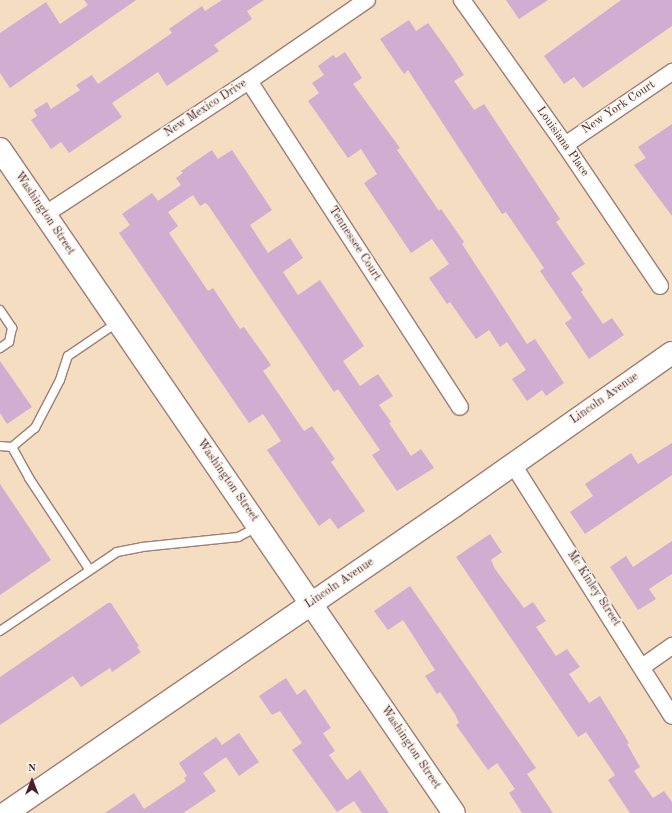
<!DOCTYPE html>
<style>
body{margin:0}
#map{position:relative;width:672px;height:813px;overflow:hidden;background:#f4ddc1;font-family:"Old Standard TT",serif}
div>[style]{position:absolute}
.building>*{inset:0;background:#d1add2}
.roads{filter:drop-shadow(1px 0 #9f7e76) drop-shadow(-1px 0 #9f7e76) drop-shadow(0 1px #9f7e76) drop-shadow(0 -1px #9f7e76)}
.lane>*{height:8px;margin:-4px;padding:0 4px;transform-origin:4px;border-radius:4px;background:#fff}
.street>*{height:16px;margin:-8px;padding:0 8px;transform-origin:8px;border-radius:8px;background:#fff}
.secondary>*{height:22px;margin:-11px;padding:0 11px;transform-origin:11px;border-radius:11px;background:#fff}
span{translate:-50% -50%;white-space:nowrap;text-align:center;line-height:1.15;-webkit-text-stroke:3px #fbf7ec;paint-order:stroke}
.street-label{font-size:12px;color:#4a1f2b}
.north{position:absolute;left:12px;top:761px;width:40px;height:40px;-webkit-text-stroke:3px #fbf7ec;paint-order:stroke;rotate:0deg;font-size:11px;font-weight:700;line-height:16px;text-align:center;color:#4a1f2b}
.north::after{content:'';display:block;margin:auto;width:14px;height:18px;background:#4a1f2b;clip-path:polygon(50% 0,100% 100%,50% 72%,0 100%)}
</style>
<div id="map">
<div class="building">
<div style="clip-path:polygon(84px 0,136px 0,10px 88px,0 73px,0 33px,46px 2px,60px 24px,88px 5px)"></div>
<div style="clip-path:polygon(222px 0,264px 0,247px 11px,252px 19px,214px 45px,219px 51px,167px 86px,158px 72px,112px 103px,122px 117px,69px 153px,61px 142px,51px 149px,31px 120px,37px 116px,34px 110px,47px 102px,51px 109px,80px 90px,76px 85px,92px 75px,98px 84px,172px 33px,169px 29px,202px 6px,205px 11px)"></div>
<div style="clip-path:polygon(506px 0,548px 0,519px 19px)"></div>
<div style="clip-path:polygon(621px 0,672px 0,672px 26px,583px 88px,574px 77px,564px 84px,544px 56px)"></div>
<div style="clip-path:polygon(409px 20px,416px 31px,428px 23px,451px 55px,464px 75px,454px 81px,474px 110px,484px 104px,560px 219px,556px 222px,585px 264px,571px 273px,583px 290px,581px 292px,603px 324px,612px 318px,624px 335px,589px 359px,565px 323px,572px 318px,540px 271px,544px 268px,506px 212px,502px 214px,408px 70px,404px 74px,380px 39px)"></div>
<div style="clip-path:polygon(345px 52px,362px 78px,353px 84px,400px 148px,397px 150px,439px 211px,441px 209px,464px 242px,462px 244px,527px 344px,535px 339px,564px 383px,546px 396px,542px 390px,527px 401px,512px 379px,526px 370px,507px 342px,500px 347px,489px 330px,476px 339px,450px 302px,447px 304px,429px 278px,449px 264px,432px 239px,411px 253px,364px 183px,377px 174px,361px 149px,348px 158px,308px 101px,319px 93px,312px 83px,324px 75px,318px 66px,333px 55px,336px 58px)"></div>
<div style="clip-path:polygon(672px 124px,672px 216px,634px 165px,646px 158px,638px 147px)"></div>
<div style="clip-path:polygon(212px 150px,218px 159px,232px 150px,272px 210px,250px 225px,268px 253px,290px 238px,303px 258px,283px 272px,298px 295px,320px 280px,364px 346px,343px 361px,360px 386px,378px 374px,393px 396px,379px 405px,391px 422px,389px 423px,411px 456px,421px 449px,434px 468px,397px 491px,372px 455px,380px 450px,338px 389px,334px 392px,208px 205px,205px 203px,200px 206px,193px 195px,168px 212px,178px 226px,169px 233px,208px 291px,213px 288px,240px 329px,244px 327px,271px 365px,263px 371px,304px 431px,312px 426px,335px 459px,331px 462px,365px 511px,338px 529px,330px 518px,319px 526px,267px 450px,281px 441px,263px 414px,249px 423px,119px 233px,130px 225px,122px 214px,152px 193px,158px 201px,181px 185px,176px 178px,183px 173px,181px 171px)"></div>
<div style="clip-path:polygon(0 361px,32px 407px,7px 424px,0 413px)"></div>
<div style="clip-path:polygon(672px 443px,672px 475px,585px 534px,570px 512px,593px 496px,585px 484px,631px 453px,638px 464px)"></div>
<div style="clip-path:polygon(0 484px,51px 560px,0 595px)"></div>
<div style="clip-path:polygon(490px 534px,502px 552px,491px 560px,495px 569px,524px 608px,533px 602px,546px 621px,536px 627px,556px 656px,567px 649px,580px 667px,569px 674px,589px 703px,600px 696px,629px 743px,627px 744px,640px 767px,634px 771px,653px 798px,664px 791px,672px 802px,672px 813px,630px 813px,608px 780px,615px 775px,586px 732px,578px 737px,456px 557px)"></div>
<div style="clip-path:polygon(672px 541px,672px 574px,649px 589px,656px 599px,638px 610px,610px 567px,626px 556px,633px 567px)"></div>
<div style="clip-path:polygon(410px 586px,536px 768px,527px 774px,553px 813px,522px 813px,509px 793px,515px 789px,497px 763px,488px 770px,456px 725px,459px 723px,455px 714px,440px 692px,437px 694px,425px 676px,435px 670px,403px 620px,388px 630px,374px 611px)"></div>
<div style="clip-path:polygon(108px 603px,111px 603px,139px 646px,137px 647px,141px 652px,112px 672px,110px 668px,81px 687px,73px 676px,0 725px,0 677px)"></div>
<div style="clip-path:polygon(286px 678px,297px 695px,305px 689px,331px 728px,323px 733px,335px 751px,329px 755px,347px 780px,360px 770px,389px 813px,362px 813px,354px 801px,337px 812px,292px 750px,302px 743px,280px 711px,272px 715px,259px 696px)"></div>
<div style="clip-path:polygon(239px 733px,259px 762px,239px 776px,226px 757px,203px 773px,216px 791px,183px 813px,105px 813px,134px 793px,144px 809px,186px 781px,184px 778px,187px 776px,179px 763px,216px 737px,222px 745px)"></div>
</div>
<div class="roads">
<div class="lane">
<div style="left:0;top:310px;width:22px;rotate:56deg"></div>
<div style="left:12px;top:328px;width:14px;rotate:102deg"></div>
<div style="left:9px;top:342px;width:11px;rotate:146deg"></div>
<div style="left:0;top:446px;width:12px;rotate:5deg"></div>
<div style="left:12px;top:447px;width:30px;rotate:-40deg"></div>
<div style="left:35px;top:428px;width:54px;rotate:-62.5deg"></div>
<div style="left:60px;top:380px;width:25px;rotate:-72deg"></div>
<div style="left:68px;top:356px;width:60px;rotate:-34.2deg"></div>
<div style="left:12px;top:447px;width:35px;rotate:61deg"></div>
<div style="left:29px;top:478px;width:109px;rotate:56.6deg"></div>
<div style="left:0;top:631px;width:141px;rotate:-34deg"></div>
<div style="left:117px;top:552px;width:25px;rotate:-11deg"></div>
<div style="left:142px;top:547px;width:97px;rotate:-5.9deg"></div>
<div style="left:238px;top:537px;width:22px;rotate:-27deg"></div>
</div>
<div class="street">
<div style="left:462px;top:0;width:178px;rotate:54.6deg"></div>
<div style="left:565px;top:145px;width:170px;rotate:56deg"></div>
<div style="left:249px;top:81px;width:388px;rotate:57.1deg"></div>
<div style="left:565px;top:145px;width:130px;rotate:-34.3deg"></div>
<div style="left:44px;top:215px;width:245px;rotate:-33.2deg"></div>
<div style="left:249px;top:81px;width:143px;rotate:-34.5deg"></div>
<div style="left:512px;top:463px;width:299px;rotate:57.7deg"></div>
<div style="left:642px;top:667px;width:37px;rotate:-35deg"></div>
</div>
<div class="secondary">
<div style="left:0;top:149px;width:804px;rotate:55.64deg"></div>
<div style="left:6px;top:813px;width:543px;rotate:-34.42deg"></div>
<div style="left:454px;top:506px;width:266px;rotate:-35.1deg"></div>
</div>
</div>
<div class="street-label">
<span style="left:619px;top:108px;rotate:-34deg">New York Court</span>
<span style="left:206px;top:109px;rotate:-33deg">New Mexico Drive</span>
<span style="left:562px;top:142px;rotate:55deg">Louisiana Place</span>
<span style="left:44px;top:214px;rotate:56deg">Washington Street</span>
<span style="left:354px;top:244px;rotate:57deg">Tennessee Court</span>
<span style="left:605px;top:399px;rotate:-35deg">Lincoln Avenue</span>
<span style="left:227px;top:481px;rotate:55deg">Washington Street</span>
<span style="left:340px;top:584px;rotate:-34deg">Lincoln Avenue</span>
<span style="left:593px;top:589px;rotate:57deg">Mc Kinley Street</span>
<span style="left:410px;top:748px;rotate:56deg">Washington Street</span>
</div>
<div class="north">N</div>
</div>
